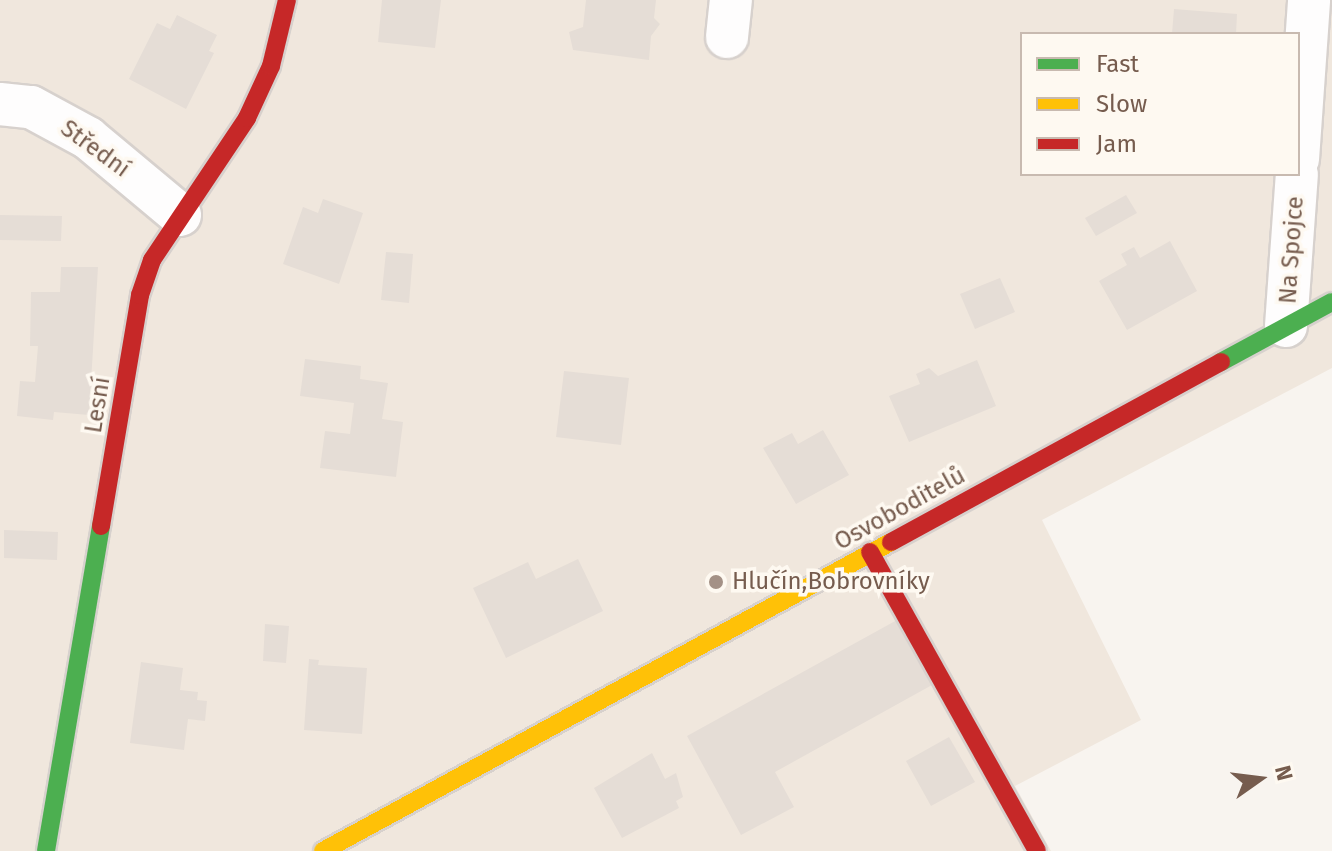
<!DOCTYPE html>
<meta charset="utf-8">
<style>
body{margin:0}
#map{position:relative;width:1332px;height:851px;overflow:hidden;background:#f8f4ef;font-family:"Fira Sans",sans-serif}
div>[style]{position:absolute}
.residential>*{inset:0;background:#f0e7dd}
.building>*{inset:0;background:#e5ddd6}
.roads{filter:drop-shadow(2px 0 #d7d1cd) drop-shadow(-2px 0 #d7d1cd) drop-shadow(0 2px #d7d1cd) drop-shadow(0 -2px #d7d1cd)}
.street>*{height:42px;margin:-21px;padding:0 21px;transform-origin:21px;border-radius:21px;background:#fefdfd}
.fast>*{height:18px;margin:-9px;padding:0 9px;transform-origin:9px;border-radius:9px;background:#4caf50}
.slow>*{height:18px;margin:-9px;padding:0 9px;transform-origin:9px;border-radius:9px;background:#ffc107}
.jam>*{height:18px;margin:-9px;padding:0 9px;transform-origin:9px;border-radius:9px;background:#c62828}
.dots>*{width:22px;height:22px;translate:-50% -50%;box-sizing:border-box;border:4px solid #fef9f1;border-radius:50%}
span{translate:-50% -50%;white-space:nowrap;text-align:center;line-height:1.15;-webkit-text-stroke:7px #fef9f1;paint-order:stroke}
.street-label{font-size:24px;color:#765c4e}
.poi-label{font-size:24px;color:#765c4e}
.left{translate:0 -50%;text-align:left}
.legend{position:absolute;left:1020px;top:32px;width:280px;height:144px;box-sizing:border-box;background:#fef9f1;border:2px solid #c8bab0;margin:0;padding:10px 14px;list-style:none;font-size:24px;color:#765c4e}
.legend li{display:flex;align-items:center;gap:16px;height:40px}
.legend b{width:40px;border:2px solid #c8bab0}
.north{position:absolute;left:1220px;top:739px;width:80px;height:80px;-webkit-text-stroke:6px #fef9f1;paint-order:stroke;rotate:76deg;font-size:22px;font-weight:700;line-height:32px;text-align:center;color:#765c4e}
.north::after{content:'';display:block;margin:auto;width:28px;height:36px;background:#765c4e;clip-path:polygon(50% 0,100% 100%,50% 72%,0 100%)}
</style>
<div id="map">
<div class="residential">
<div style="clip-path:polygon(evenodd,0 0,1332px 0,1332px 368px,1042px 520px,1141px 720px,1015px 786px,1051px 851px,0 851px,0 0,1022px 34px,1298px 34px,1298px 174px,1022px 174px,1022px 34px)"></div>
</div>
<div class="building">
<div style="clip-path:polygon(382px 0,441px 0,435px 48px,378px 42px)"></div>
<div style="clip-path:polygon(586px 0,656px 0,654px 18px,660px 24px,651px 36px,649px 60px,573px 50px,569px 32px,583px 27px)"></div>
<div style="clip-path:polygon(1174px 9px,1237px 14px,1236px 34px,1172px 34px)"></div>
<div style="clip-path:polygon(177px 15px,217px 35px,209px 51px,214px 53px,186px 109px,129px 79px,157px 23px,170px 29px)"></div>
<div style="clip-path:polygon(1126px 195px,1137px 213px,1096px 236px,1085px 218px)"></div>
<div style="clip-path:polygon(323px 199px,363px 213px,339px 284px,283px 264px,303px 207px,318px 213px)"></div>
<div style="clip-path:polygon(0 215px,62px 216px,61px 241px,0 240px)"></div>
<div style="clip-path:polygon(1170px 241px,1197px 291px,1127px 330px,1099px 281px,1127px 265px,1121px 254px,1134px 247px,1140px 258px)"></div>
<div style="clip-path:polygon(386px 252px,413px 254px,409px 303px,381px 300px)"></div>
<div style="clip-path:polygon(61px 267px,98px 267px,89px 415px,54px 412px,53px 420px,17px 416px,20px 381px,35px 382px,38px 346px,30px 346px,31px 292px,60px 292px)"></div>
<div style="clip-path:polygon(1000px 278px,1015px 312px,975px 329px,960px 294px)"></div>
<div style="clip-path:polygon(305px 359px,361px 366px,360px 379px,388px 383px,382px 419px,403px 422px,396px 477px,320px 468px,325px 431px,350px 434px,354px 403px,300px 396px)"></div>
<div style="clip-path:polygon(977px 360px,996px 406px,909px 442px,889px 396px,920px 384px,916px 374px,929px 368px,938px 376px)"></div>
<div style="clip-path:polygon(564px 371px,629px 378px,621px 445px,556px 437px)"></div>
<div style="clip-path:polygon(823px 430px,849px 475px,796px 504px,763px 448px,792px 433px,798px 444px)"></div>
<div style="clip-path:polygon(4px 530px,58px 532px,57px 560px,4px 558px)"></div>
<div style="clip-path:polygon(578px 559px,603px 611px,506px 658px,473px 588px,528px 562px,536px 579px)"></div>
<div style="clip-path:polygon(897px 620px,932px 685px,775px 772px,794px 807px,741px 835px,687px 736px)"></div>
<div style="clip-path:polygon(265px 624px,289px 626px,286px 663px,263px 661px)"></div>
<div style="clip-path:polygon(309px 659px,319px 660px,318px 665px,367px 668px,362px 734px,304px 730px)"></div>
<div style="clip-path:polygon(141px 662px,183px 668px,180px 690px,198px 692px,197px 700px,207px 701px,205px 721px,188px 719px,184px 750px,130px 743px)"></div>
<div style="clip-path:polygon(949px 737px,975px 782px,931px 806px,906px 761px)"></div>
<div style="clip-path:polygon(652px 753px,665px 779px,676px 773px,683px 797px,676px 801px,679px 808px,622px 838px,594px 788px)"></div>
</div>
<div class="roads">
<div class="street">
<div style="left:727px;top:37px;width:37px;rotate:-84deg"></div>
<div style="left:0;top:104px;width:31px;rotate:6deg"></div>
<div style="left:31px;top:107px;width:65px;rotate:28.5deg"></div>
<div style="left:88px;top:138px;width:120px;rotate:39.9deg"></div>
<div style="left:1298px;top:159px;width:159px;rotate:-86deg"></div>
<div style="left:1286px;top:326px;width:152px;rotate:-85.9deg"></div>
</div>
<div class="fast">
<div style="left:1221px;top:362px;width:126px;rotate:-28.4deg"></div>
<div style="left:46px;top:851px;width:330px;rotate:-80.4deg"></div>
</div>
<div class="slow">
<div style="left:323px;top:851px;width:647px;rotate:-28.55deg"></div>
</div>
<div class="jam">
<div style="left:101px;top:526px;width:234px;rotate:-80.4deg"></div>
<div style="left:140px;top:295px;width:37px;rotate:-71deg"></div>
<div style="left:152px;top:260px;width:171px;rotate:-56.2deg"></div>
<div style="left:247px;top:118px;width:57px;rotate:-65.2deg"></div>
<div style="left:271px;top:66px;width:68px;rotate:-76.4deg"></div>
<div style="left:891px;top:542px;width:376px;rotate:-28.6deg"></div>
<div style="left:870px;top:552px;width:342px;rotate:60.8deg"></div>
</div>
</div>
<div class="dots">
<div style="left:716px;top:582px;background:#a49186"></div>
</div>
<div class="street-label">
<span style="left:95px;top:149px;rotate:36deg">Střední</span>
<span style="left:1292px;top:250px;rotate:-86deg">Na Spojce</span>
<span style="left:98px;top:405px;rotate:-81deg">Lesní</span>
<span style="left:900px;top:509px;rotate:-29deg">Osvoboditelů</span>
</div>
<div class="poi-label">
<span class="left" style="left:732px;top:582px">Hlučín,Bobrovníky</span>
</div>
<ul class="legend">
<li><b style="height:10px;background:#4caf50"></b>Fast</li>
<li><b style="height:10px;background:#ffc107"></b>Slow</li>
<li><b style="height:10px;background:#c62828"></b>Jam</li>
</ul>
<div class="north">N</div>
</div>
